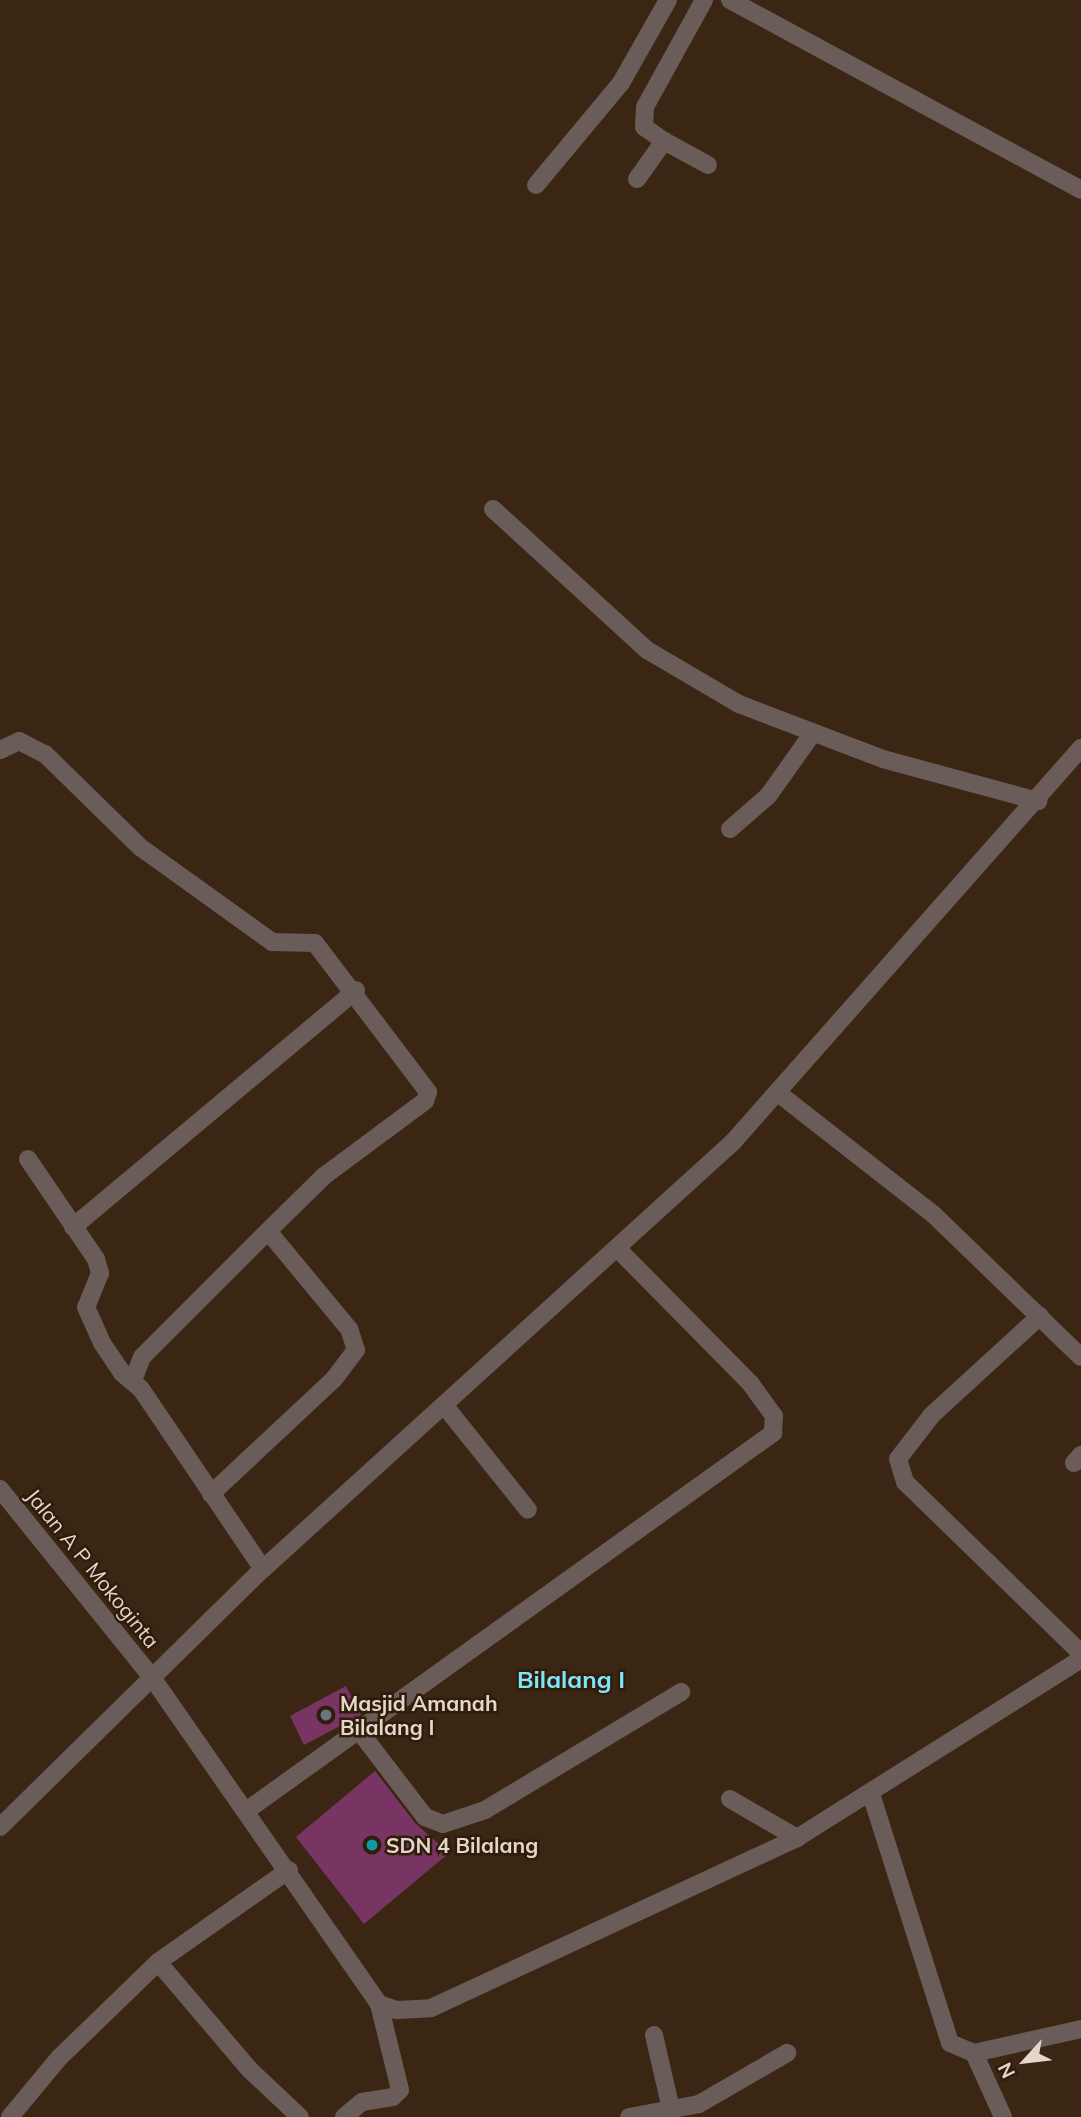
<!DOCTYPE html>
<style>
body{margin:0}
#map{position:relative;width:1081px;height:2117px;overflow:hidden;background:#3b2614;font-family:Mulish,sans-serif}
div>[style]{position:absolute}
.building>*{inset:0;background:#783563}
.minor>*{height:18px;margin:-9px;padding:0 9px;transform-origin:9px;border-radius:9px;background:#6a5c59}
.dots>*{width:19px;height:19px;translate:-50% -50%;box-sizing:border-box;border:4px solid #301c0a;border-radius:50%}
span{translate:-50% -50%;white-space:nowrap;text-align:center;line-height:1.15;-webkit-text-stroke:5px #301c0a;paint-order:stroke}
.street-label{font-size:21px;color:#e4d6cb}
.poi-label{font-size:21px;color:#e4d6cb;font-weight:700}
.left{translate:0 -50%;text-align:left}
.quarter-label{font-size:24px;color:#7ee6f8;font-weight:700}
.north{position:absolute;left:990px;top:2026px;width:70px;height:70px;-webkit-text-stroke:5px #301c0a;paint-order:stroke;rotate:243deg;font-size:19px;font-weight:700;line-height:28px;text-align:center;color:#e4d6cb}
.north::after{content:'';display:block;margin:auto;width:24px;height:32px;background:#e4d6cb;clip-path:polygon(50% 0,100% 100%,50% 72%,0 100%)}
</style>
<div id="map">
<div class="building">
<div style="clip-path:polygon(346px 1686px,361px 1715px,304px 1745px,290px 1716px)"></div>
<div style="clip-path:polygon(375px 1771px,416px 1824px,449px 1853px,364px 1924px,296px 1837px)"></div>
</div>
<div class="minor">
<div style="left:730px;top:0;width:399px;rotate:28.4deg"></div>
<div style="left:664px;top:141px;width:50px;rotate:28.6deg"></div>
<div style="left:637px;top:179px;width:47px;rotate:-54.6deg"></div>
<div style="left:664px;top:141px;width:24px;rotate:-145deg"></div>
<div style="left:644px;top:127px;width:20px;rotate:-87deg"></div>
<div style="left:645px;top:107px;width:122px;rotate:-61.1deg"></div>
<div style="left:536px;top:185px;width:133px;rotate:-50.2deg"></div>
<div style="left:621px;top:83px;width:95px;rotate:-60.5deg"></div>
<div style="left:493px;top:509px;width:209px;rotate:42.5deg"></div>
<div style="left:647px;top:650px;width:107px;rotate:30.4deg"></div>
<div style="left:739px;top:704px;width:154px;rotate:20.9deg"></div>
<div style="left:883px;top:759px;width:161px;rotate:15.2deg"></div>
<div style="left:0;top:750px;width:21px;rotate:-25deg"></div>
<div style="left:19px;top:741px;width:29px;rotate:27deg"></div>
<div style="left:45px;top:754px;width:133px;rotate:44.4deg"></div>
<div style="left:140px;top:847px;width:163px;rotate:35.7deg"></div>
<div style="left:272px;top:942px;width:43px;rotate:1.3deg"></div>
<div style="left:315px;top:943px;width:187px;rotate:52.8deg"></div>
<div style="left:428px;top:1092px;width:9px;rotate:108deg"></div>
<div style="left:425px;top:1101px;width:126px;rotate:143.4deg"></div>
<div style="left:324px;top:1176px;width:78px;rotate:135.5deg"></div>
<div style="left:268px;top:1231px;width:178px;rotate:135deg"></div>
<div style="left:142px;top:1357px;width:26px;rotate:111deg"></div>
<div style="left:730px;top:829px;width:50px;rotate:-41deg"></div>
<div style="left:768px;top:796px;width:77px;rotate:-54.5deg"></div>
<div style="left:778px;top:1093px;width:198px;rotate:38deg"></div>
<div style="left:934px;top:1215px;width:204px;rotate:44deg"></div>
<div style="left:28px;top:1159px;width:121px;rotate:55.8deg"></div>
<div style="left:96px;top:1259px;width:15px;rotate:74deg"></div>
<div style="left:100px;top:1273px;width:37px;rotate:112deg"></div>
<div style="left:86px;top:1307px;width:39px;rotate:66deg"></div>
<div style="left:102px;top:1343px;width:36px;rotate:56deg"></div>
<div style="left:122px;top:1373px;width:25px;rotate:40deg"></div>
<div style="left:141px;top:1389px;width:217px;rotate:55.9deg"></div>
<div style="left:73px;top:1227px;width:369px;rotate:-39.9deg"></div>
<div style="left:1040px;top:1316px;width:148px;rotate:137.5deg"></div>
<div style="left:931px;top:1416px;width:54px;rotate:127.5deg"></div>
<div style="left:898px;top:1459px;width:24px;rotate:73deg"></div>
<div style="left:905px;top:1482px;width:245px;rotate:44.2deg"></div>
<div style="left:444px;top:1405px;width:134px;rotate:51.3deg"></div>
<div style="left:1074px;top:1463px;width:11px;rotate:-49deg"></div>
<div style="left:0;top:1489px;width:240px;rotate:51.1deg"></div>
<div style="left:151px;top:1676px;width:399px;rotate:55.2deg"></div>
<div style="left:379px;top:2004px;width:18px;rotate:19deg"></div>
<div style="left:396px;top:2010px;width:35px;rotate:-3deg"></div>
<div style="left:431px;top:2008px;width:404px;rotate:-24.9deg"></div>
<div style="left:797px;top:1838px;width:336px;rotate:-32.2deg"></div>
<div style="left:211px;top:1494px;width:168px;rotate:-43.1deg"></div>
<div style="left:334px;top:1379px;width:36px;rotate:-53deg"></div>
<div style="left:356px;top:1350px;width:22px;rotate:-108deg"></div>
<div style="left:349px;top:1329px;width:127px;rotate:-129.6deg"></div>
<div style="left:360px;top:1732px;width:107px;rotate:52.6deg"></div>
<div style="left:425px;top:1817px;width:19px;rotate:21deg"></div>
<div style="left:443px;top:1824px;width:44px;rotate:-18.4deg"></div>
<div style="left:485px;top:1810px;width:229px;rotate:-31deg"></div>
<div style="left:871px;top:1794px;width:261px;rotate:72.4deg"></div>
<div style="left:950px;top:2043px;width:26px;rotate:23deg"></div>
<div style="left:974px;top:2053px;width:110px;rotate:-12.6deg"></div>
<div style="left:730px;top:1799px;width:78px;rotate:30.2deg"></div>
<div style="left:246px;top:1811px;width:649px;rotate:-35.65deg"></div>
<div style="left:773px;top:1433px;width:17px;rotate:-87deg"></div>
<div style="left:774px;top:1416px;width:39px;rotate:-126deg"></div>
<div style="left:751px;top:1384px;width:190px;rotate:-134.6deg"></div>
<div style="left:0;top:1827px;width:368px;rotate:-44.5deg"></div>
<div style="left:263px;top:1569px;width:635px;rotate:-42.26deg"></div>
<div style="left:733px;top:1142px;width:526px;rotate:-48.55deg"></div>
<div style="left:158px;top:1962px;width:140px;rotate:49.6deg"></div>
<div style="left:249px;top:2069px;width:70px;rotate:43.3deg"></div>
<div style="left:654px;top:2035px;width:76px;rotate:77.1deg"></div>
<div style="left:974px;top:2053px;width:70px;rotate:65.6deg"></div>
<div style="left:10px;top:2117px;width:77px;rotate:-50.3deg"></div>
<div style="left:59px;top:2058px;width:138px;rotate:-44.1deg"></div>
<div style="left:158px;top:1962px;width:160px;rotate:-35.1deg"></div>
<div style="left:344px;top:2117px;width:23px;rotate:-40deg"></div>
<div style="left:362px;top:2102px;width:31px;rotate:-9deg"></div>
<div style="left:393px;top:2097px;width:10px;rotate:-45deg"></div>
<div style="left:400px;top:2090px;width:89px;rotate:-103.7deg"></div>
<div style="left:629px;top:2117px;width:71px;rotate:-10.5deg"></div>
<div style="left:699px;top:2104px;width:102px;rotate:-30.1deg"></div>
</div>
<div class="dots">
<div style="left:326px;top:1715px;background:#6b7280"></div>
<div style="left:372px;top:1845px;background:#0f9aa8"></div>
</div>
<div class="street-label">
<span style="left:93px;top:1568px;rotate:51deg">Jalan A P Mokoginta</span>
</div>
<div class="poi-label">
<span class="left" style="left:340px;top:1715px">Masjid Amanah<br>Bilalang I</span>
<span class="left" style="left:386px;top:1845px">SDN 4 Bilalang</span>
</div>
<div class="quarter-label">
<span style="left:571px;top:1680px">Bilalang I</span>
</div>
<div class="north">N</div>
</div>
